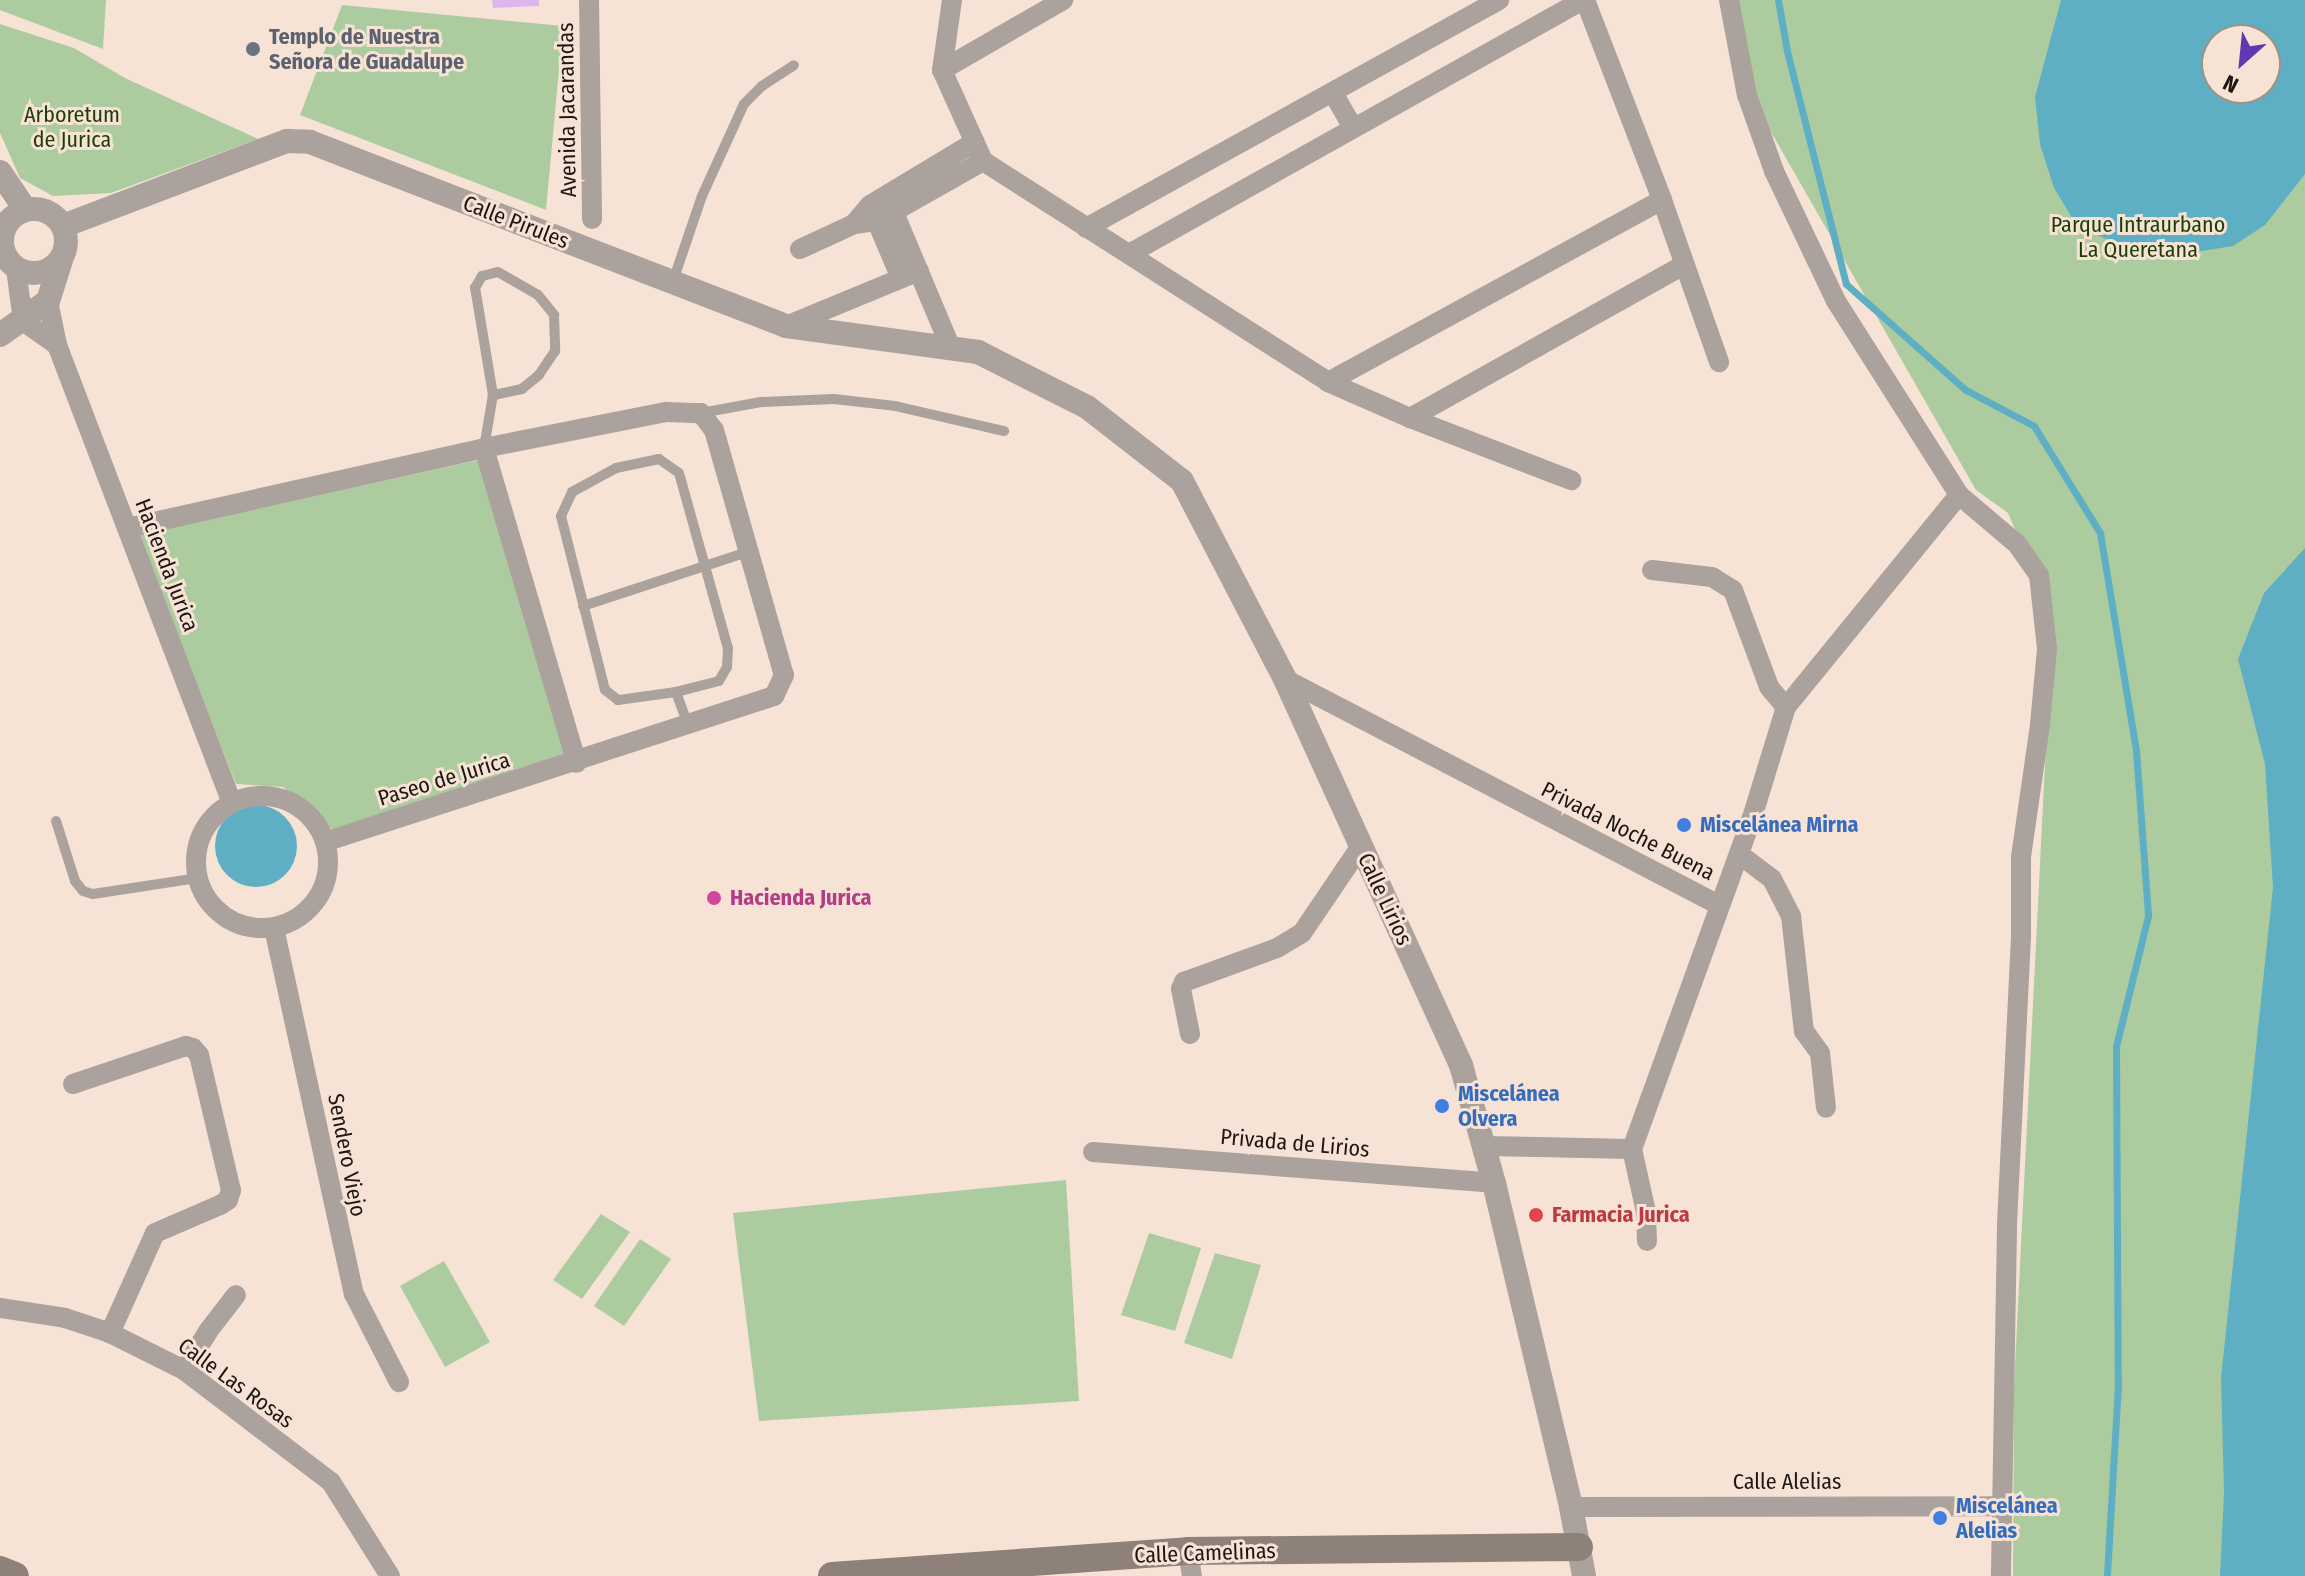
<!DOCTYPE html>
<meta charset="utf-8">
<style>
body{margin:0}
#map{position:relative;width:2305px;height:1576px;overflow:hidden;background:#f7e3d5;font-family:"Fira Sans Condensed",sans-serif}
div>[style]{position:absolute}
.green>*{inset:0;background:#accca0}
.water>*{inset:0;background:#5eafc4}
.round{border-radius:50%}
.stream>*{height:7px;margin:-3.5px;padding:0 3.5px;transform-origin:3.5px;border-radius:3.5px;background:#5eafc4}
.building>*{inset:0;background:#dcb7ed}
.service>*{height:10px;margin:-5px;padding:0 5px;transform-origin:5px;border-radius:5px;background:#aba29d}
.minor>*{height:20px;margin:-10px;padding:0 10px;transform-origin:10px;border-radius:10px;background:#aba29d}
.minor>.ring{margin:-10px;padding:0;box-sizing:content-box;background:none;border:20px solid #aba29d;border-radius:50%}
.tertiary>*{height:24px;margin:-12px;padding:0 12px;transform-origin:12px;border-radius:12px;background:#aba29d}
.tertiary>.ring{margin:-12px;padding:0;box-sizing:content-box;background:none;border:24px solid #aba29d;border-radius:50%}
.secondary>*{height:28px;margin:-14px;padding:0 14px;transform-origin:14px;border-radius:14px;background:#8d8179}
.dots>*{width:22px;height:22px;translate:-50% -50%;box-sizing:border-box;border:4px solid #f7e3d5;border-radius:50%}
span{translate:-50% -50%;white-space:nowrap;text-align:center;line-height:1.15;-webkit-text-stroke:6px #f7e3d5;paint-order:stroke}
.worship-label{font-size:22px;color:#5b616d;font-weight:700}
.left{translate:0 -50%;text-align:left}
.street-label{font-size:22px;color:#1d1611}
.park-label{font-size:22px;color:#1a3e06}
.shop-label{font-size:22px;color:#366cbe;font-weight:700}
.hotel-label{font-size:22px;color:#b23c85;font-weight:700}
.health-label{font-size:22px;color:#be3a42;font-weight:700}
.north{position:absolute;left:2201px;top:24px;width:80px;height:80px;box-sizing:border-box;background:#f7e3d5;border:2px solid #a09187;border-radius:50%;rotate:207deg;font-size:22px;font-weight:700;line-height:32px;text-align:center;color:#1d1611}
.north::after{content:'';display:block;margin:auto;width:28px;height:36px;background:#6138b0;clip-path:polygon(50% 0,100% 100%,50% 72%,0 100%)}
</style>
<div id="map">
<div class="green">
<div style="clip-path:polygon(0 0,106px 0,103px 49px,0 10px)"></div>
<div style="clip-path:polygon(evenodd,1728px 0,2305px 0,2305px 1576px,2013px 1576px,2014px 1386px,2046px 743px,2036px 580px,2008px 513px,1976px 490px,1767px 125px,1728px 0,2217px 40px,2265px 40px,2265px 88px,2217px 88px,2217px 40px)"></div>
<div style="clip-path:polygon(342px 5px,563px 26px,546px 210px,300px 115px)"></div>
<div style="clip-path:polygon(0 24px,74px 48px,125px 78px,258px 139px,111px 193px,53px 196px,20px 178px,0 133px)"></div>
<div style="clip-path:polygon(479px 460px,566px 756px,332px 829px,283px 787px,236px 784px,137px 535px)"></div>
<div style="clip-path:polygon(1066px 1180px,1079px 1401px,759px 1421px,733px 1213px)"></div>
<div style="clip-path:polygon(601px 1214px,630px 1232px,582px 1299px,553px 1280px)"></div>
<div style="clip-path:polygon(1149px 1233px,1201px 1248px,1175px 1331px,1121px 1315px)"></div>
<div style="clip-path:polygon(640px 1239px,671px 1259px,624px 1326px,594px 1306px)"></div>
<div style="clip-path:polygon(1215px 1253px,1261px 1265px,1232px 1359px,1184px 1343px)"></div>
<div style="clip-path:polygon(444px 1261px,490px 1342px,445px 1367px,400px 1286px)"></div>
</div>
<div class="water">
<div style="clip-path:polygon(evenodd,2061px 0,2305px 0,2305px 174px,2265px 225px,2233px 246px,2177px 255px,2124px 247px,2077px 226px,2054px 188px,2040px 144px,2035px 97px,2061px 0,2265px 40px,2265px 88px,2217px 88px,2217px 40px,2265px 40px)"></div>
<div style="clip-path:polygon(2305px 548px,2305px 1576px,2220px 1576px,2224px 1493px,2221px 1378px,2273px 887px,2265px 764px,2238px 659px,2264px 593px)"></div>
<div class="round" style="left:215px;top:805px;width:82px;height:82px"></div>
</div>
<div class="stream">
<div style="left:1778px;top:0;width:52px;rotate:80deg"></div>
<div style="left:1787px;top:51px;width:240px;rotate:75.8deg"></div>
<div style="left:1846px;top:284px;width:160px;rotate:41.5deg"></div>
<div style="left:1966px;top:390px;width:77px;rotate:27.9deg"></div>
<div style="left:2034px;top:426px;width:126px;rotate:58.3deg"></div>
<div style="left:2100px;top:533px;width:221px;rotate:80.6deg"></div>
<div style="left:2136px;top:751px;width:165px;rotate:85.8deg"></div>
<div style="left:2148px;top:916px;width:134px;rotate:103.8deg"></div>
<div style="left:2116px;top:1046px;width:338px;rotate:89.7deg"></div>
<div style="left:2118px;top:1384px;width:192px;rotate:93.3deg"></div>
</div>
<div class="building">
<div style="clip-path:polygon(492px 0,539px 0,539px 6px,493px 8px)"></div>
</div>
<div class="service">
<div style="left:673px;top:281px;width:90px;rotate:-71.2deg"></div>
<div style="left:702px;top:196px;width:101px;rotate:-65.5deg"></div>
<div style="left:744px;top:104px;width:25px;rotate:-45deg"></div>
<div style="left:762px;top:86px;width:38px;rotate:-33deg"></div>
<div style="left:701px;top:413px;width:61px;rotate:-10.4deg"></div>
<div style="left:761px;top:402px;width:73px;rotate:-2.4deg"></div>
<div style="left:834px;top:399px;width:61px;rotate:6.5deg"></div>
<div style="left:895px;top:406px;width:112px;rotate:12.9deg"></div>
<div style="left:484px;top:448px;width:54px;rotate:-80.4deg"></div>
<div style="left:493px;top:395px;width:109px;rotate:-99.5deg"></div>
<div style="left:475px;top:288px;width:14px;rotate:-60deg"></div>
<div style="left:482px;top:276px;width:16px;rotate:-14deg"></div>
<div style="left:498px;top:272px;width:46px;rotate:29.9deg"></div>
<div style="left:538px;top:295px;width:26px;rotate:51deg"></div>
<div style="left:554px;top:315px;width:36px;rotate:88deg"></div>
<div style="left:555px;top:351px;width:29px;rotate:124deg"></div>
<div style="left:539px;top:375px;width:22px;rotate:141deg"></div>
<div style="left:522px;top:389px;width:30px;rotate:168deg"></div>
<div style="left:659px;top:459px;width:24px;rotate:35deg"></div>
<div style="left:679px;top:473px;width:182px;rotate:74.4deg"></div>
<div style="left:728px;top:648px;width:19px;rotate:93deg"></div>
<div style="left:727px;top:667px;width:16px;rotate:120deg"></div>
<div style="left:719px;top:681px;width:44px;rotate:165.7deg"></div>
<div style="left:676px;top:692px;width:59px;rotate:172.1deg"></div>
<div style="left:618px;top:700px;width:16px;rotate:-142deg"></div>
<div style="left:605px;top:690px;width:179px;rotate:-104.2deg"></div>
<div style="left:561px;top:516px;width:26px;rotate:-65deg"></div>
<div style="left:572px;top:492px;width:50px;rotate:-28.6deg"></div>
<div style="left:616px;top:468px;width:44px;rotate:-11.8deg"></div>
<div style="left:583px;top:606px;width:173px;rotate:-18.2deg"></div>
<div style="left:676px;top:692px;width:33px;rotate:70deg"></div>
<div style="left:56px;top:821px;width:63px;rotate:72.4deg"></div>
<div style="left:75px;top:881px;width:13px;rotate:51deg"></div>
<div style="left:83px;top:891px;width:10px;rotate:17deg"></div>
<div style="left:93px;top:894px;width:105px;rotate:-8.7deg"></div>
</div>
<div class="minor">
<div style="left:589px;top:0;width:219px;rotate:89.2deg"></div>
<div style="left:952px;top:0;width:71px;rotate:98.1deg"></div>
<div style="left:942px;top:70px;width:100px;rotate:65.7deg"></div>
<div style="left:983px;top:161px;width:410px;rotate:32.6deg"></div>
<div style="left:1328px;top:382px;width:90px;rotate:23.7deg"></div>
<div style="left:1410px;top:418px;width:173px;rotate:21.1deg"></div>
<div style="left:1585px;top:0;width:214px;rotate:68.9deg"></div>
<div style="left:1662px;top:200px;width:172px;rotate:70.6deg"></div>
<div style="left:1729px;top:0;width:97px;rotate:79.3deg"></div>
<div style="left:1747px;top:95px;width:81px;rotate:70.4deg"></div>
<div style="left:1774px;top:171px;width:144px;rotate:64.5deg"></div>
<div style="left:1836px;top:301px;width:230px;rotate:57.6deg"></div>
<div style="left:1959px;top:495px;width:76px;rotate:40.2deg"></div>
<div style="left:2017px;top:544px;width:38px;rotate:55deg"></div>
<div style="left:2039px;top:575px;width:74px;rotate:83.8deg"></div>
<div style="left:2047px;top:649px;width:76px;rotate:95.3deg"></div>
<div style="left:2040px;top:725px;width:133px;rotate:98.2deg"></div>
<div style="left:2021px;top:857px;width:80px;rotate:90deg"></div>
<div style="left:2021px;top:937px;width:291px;rotate:92.8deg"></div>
<div style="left:2007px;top:1228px;width:348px;rotate:91deg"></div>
<div style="left:942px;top:70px;width:140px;rotate:-30deg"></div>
<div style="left:1333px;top:93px;width:39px;rotate:60deg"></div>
<div style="left:887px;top:196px;width:165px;rotate:67.2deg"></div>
<div style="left:872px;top:210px;width:72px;rotate:67deg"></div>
<div style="left:854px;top:224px;width:25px;rotate:-50deg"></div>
<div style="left:870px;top:205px;width:122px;rotate:-31deg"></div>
<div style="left:1086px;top:228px;width:472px;rotate:-28.9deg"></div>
<div style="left:800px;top:249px;width:60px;rotate:-24.8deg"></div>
<div style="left:854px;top:224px;width:23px;rotate:-7deg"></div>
<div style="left:877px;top:221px;width:122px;rotate:-29.5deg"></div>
<div style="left:1129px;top:254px;width:520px;rotate:-29.23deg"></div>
<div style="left:16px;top:269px;width:52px;rotate:82.3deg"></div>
<div style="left:23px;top:321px;width:42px;rotate:35.2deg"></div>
<div style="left:48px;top:301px;width:45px;rotate:78.4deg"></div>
<div style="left:57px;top:345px;width:490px;rotate:69.1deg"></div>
<div style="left:786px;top:326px;width:144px;rotate:-22.5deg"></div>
<div style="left:1328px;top:382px;width:380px;rotate:-28.6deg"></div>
<div style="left:1410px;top:418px;width:314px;rotate:-29.2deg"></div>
<div style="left:484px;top:448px;width:328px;rotate:73.6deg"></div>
<div style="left:127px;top:528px;width:366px;rotate:-12.6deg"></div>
<div style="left:484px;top:448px;width:186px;rotate:-11.2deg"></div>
<div style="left:666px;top:412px;width:35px;rotate:2deg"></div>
<div style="left:701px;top:413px;width:21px;rotate:53deg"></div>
<div style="left:714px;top:430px;width:255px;rotate:74.1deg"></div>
<div style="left:784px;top:675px;width:23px;rotate:115deg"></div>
<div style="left:774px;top:696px;width:472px;rotate:162deg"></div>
<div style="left:1652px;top:570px;width:60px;rotate:6.7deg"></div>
<div style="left:1712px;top:577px;width:25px;rotate:32deg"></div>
<div style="left:1733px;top:590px;width:103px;rotate:69.6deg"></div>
<div style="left:1769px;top:687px;width:26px;rotate:50deg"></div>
<div style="left:1285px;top:679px;width:490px;rotate:27.5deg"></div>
<div class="ring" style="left:196px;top:796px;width:112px;height:112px"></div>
<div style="left:1739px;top:854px;width:41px;rotate:37.1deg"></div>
<div style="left:1772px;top:879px;width:42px;rotate:62.8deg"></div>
<div style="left:1791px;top:916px;width:116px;rotate:83.6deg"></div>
<div style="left:1804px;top:1031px;width:27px;rotate:54deg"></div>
<div style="left:1820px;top:1053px;width:55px;rotate:83.8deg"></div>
<div style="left:274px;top:928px;width:375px;rotate:77.7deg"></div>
<div style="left:354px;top:1294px;width:99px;rotate:62.9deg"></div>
<div style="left:1190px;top:1034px;width:46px;rotate:-101.3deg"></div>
<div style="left:1181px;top:989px;width:8px;rotate:-67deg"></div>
<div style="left:1184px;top:982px;width:99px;rotate:-20.1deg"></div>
<div style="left:1277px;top:948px;width:29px;rotate:-31deg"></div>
<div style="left:1302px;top:933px;width:105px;rotate:-55.9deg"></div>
<div style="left:73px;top:1084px;width:119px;rotate:-18.6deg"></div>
<div style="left:186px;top:1046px;width:7px;rotate:16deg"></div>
<div style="left:193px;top:1048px;width:9px;rotate:49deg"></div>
<div style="left:199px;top:1055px;width:139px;rotate:76.7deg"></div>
<div style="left:231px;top:1190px;width:10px;rotate:107deg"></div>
<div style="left:228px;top:1200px;width:9px;rotate:148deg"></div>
<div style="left:220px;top:1205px;width:71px;rotate:156.7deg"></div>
<div style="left:155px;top:1233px;width:110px;rotate:114.2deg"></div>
<div style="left:1485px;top:1146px;width:147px;rotate:1.2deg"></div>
<div style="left:1093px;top:1152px;width:402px;rotate:4.4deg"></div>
<div style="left:1647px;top:1241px;width:29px;rotate:-92deg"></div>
<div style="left:1646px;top:1212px;width:65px;rotate:-102.5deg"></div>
<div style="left:1632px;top:1149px;width:352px;rotate:-70.1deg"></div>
<div style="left:1752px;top:818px;width:116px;rotate:-73deg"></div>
<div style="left:1786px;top:707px;width:274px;rotate:-50.8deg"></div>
<div style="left:0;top:1308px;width:66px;rotate:8.7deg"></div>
<div style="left:65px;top:1318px;width:47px;rotate:18.4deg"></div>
<div style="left:110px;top:1333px;width:83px;rotate:26.6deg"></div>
<div style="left:184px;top:1370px;width:185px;rotate:37.3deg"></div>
<div style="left:331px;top:1482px;width:111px;rotate:57.9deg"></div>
<div style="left:184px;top:1370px;width:47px;rotate:-58deg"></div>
<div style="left:209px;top:1330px;width:44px;rotate:-52.4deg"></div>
<div style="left:1571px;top:1507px;width:431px;rotate:-0.1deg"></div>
<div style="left:1188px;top:1551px;width:25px;rotate:81deg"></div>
</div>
<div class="tertiary">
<div style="left:0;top:172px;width:45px;rotate:56deg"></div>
<div class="ring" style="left:2px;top:209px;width:40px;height:40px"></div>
<div style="left:63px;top:226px;width:240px;rotate:-20.8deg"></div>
<div style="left:287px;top:141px;width:23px;rotate:2deg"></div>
<div style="left:310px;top:142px;width:510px;rotate:21.13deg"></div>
<div style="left:786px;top:326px;width:194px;rotate:7.7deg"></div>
<div style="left:978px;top:352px;width:122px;rotate:26.8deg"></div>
<div style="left:1087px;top:407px;width:120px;rotate:37.9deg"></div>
<div style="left:1182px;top:481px;width:223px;rotate:62.5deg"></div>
<div style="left:1285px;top:679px;width:424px;rotate:65.5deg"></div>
<div style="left:1461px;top:1065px;width:123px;rotate:74.4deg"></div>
<div style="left:1494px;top:1183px;width:333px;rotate:76.6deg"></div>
<div style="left:1571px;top:1507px;width:70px;rotate:79.3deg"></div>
<div style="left:0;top:335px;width:59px;rotate:-35.3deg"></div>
<div style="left:48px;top:301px;width:43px;rotate:-72.4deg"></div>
</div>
<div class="secondary">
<div style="left:0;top:1570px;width:16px;rotate:22deg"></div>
<div style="left:832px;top:1576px;width:357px;rotate:-4deg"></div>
<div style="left:1188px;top:1551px;width:391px;rotate:-0.6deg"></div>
</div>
<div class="dots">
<div style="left:253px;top:49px;background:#6b7280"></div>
<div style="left:1684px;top:825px;background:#3f7fe0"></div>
<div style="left:714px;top:898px;background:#d1479c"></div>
<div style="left:1442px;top:1106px;background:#3f7fe0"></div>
<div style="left:1536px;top:1215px;background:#e0444e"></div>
<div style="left:1940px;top:1518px;background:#3f7fe0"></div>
</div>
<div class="worship-label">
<span class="left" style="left:269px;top:49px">Templo de Nuestra<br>Señora de Guadalupe</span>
</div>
<div class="street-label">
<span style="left:567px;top:110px;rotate:-91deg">Avenida Jacarandas</span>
<span style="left:516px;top:222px;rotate:21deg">Calle Pirules</span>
<span style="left:167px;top:565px;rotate:69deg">Hacienda Jurica</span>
<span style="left:444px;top:779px;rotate:-17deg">Paseo de Jurica</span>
<span style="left:1628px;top:831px;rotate:27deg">Privada Noche Buena</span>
<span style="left:1385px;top:899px;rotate:65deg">Calle Lirios</span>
<span style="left:1295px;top:1143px;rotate:5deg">Privada de Lirios</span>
<span style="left:347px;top:1155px;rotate:79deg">Sendero Viejo</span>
<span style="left:236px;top:1383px;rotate:36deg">Calle Las Rosas</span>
<span style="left:1787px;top:1482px">Calle Alelias</span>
<span style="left:1205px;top:1553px;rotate:-2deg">Calle Camelinas</span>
</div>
<div class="park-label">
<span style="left:72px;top:127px">Arboretum<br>de Jurica</span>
<span style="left:2138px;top:237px">Parque Intraurbano<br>La Queretana</span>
</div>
<div class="shop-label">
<span class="left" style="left:1700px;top:825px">Miscelánea Mirna</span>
<span class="left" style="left:1458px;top:1106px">Miscelánea<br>Olvera</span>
<span class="left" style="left:1956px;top:1518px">Miscelánea<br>Alelias</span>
</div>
<div class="hotel-label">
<span class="left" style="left:730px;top:898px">Hacienda Jurica</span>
</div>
<div class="health-label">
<span class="left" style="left:1552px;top:1215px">Farmacia Jurica</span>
</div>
<div class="north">N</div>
</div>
